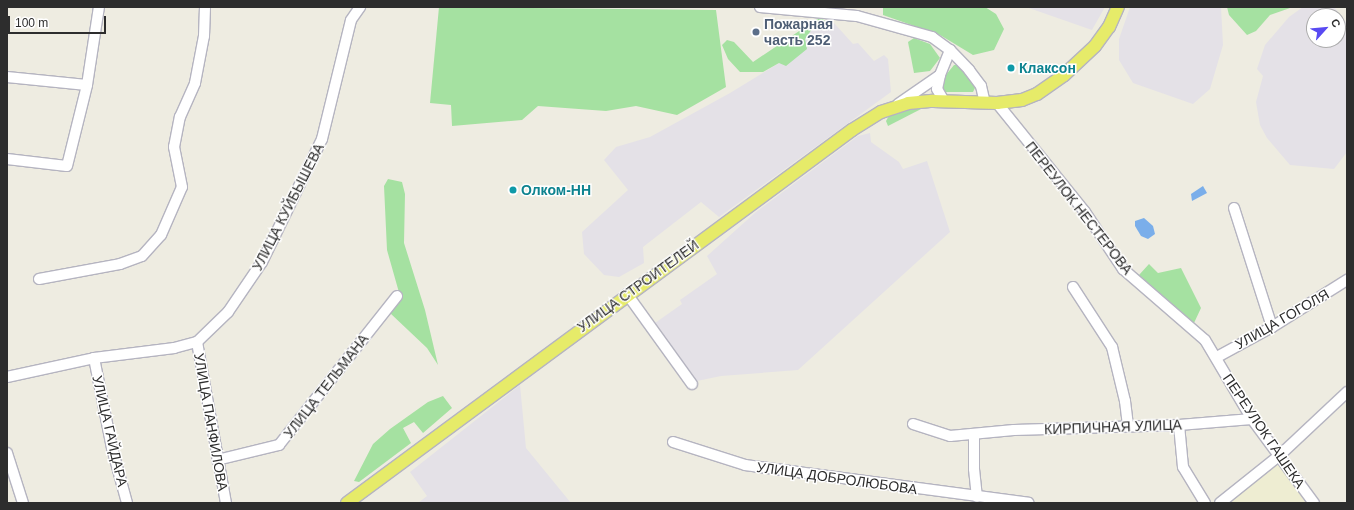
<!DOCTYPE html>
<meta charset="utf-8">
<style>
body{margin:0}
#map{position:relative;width:1354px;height:510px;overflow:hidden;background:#eeece1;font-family:Arial,sans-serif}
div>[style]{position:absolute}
.industrial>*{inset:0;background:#e4e1e7}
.education>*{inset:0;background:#eeedd2}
.green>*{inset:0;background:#a5e1a1}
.water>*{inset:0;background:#7aaeea}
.roads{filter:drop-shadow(1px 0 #b5b4c0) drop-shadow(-1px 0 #b5b4c0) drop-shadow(0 1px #b5b4c0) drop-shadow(0 -1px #b5b4c0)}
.minor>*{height:10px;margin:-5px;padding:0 5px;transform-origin:5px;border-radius:5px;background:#fff}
.major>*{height:12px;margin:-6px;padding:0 6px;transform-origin:6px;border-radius:6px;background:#e6eb69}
.dots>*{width:11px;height:11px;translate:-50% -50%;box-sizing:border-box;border:2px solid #fff;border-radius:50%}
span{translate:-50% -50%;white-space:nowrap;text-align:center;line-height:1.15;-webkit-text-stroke:3px #fff;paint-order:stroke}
.service-label{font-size:14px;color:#4e5e75;font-weight:700}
.left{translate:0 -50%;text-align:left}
.culture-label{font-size:14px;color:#0d838f;font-weight:700}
.street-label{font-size:14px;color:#2d2d2d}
.frame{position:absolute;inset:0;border:8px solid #2d2d2d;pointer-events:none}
.north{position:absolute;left:1306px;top:8px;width:40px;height:40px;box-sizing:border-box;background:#fff;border:1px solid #ababab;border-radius:50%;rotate:63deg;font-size:11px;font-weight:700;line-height:16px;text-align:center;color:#2d2d2d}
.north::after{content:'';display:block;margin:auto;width:14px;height:18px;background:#594af2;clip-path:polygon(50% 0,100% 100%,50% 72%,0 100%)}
.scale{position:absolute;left:8px;top:16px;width:98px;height:18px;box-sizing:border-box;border:2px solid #2d2d2d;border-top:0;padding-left:5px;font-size:12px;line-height:14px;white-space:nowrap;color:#2d2d2d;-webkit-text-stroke:3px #fff;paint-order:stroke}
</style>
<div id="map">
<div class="industrial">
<div style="clip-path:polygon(1026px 7px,1105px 7px,1092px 30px)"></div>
<div style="clip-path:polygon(1130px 7px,1221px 7px,1223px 45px,1210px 89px,1193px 104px,1133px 83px,1119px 60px,1119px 39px)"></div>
<div style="clip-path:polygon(evenodd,1303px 7px,1334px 7px,1347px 23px,1347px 152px,1334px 169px,1290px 165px,1267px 138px,1260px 125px,1256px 102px,1263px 76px,1257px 69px,1265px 45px,1289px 17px,1303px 7px,1314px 16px,1338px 16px,1338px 40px,1314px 40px,1314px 16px)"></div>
<div style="clip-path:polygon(834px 23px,853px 44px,858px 43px,874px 61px,884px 55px,888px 59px,891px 92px,719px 217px,701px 202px,643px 247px,644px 263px,619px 277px,604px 275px,584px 254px,582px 232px,628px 190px,604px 160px,616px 147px,650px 137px,730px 93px,779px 63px,812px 29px,819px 26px,826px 29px)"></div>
<div style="clip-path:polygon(870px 133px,871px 142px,899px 162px,903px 169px,927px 161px,950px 232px,798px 370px,721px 376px,697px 381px,655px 323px,682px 304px,680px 300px,717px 274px,707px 256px,756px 212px,858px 136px)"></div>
<div style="clip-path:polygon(520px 385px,526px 448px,571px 503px,418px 503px,427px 496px,410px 472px)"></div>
</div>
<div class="education">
<div style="clip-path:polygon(1277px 461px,1306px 503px,1230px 503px)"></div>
</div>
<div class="green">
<div style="clip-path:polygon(439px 7px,716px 10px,726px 87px,677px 115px,636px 106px,606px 111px,538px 106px,522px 120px,452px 126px,451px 105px,430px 103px)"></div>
<div style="clip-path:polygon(883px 7px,985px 7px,996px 14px,1004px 29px,994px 50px,973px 55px,940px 35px,883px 15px)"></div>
<div style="clip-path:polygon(1227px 7px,1293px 7px,1270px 15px,1256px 31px,1247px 35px,1229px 15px)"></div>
<div style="clip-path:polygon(820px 17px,829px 24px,826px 29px,819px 26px,812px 29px,805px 39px,807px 49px,786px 66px,779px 63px,763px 72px,740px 72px,728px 59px,722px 45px,727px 40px,734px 42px,753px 62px)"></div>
<div style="clip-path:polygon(914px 38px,930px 44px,940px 58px,930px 71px,914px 73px,908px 42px)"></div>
<div style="clip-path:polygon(954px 65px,959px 65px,969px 76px,975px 88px,973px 92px,944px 92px,942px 85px,945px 76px)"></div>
<div style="clip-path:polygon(919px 106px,923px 108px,888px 126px,886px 121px,890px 114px)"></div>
<div style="clip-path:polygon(388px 179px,402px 182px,405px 194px,404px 243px,425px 310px,438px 365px,427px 348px,390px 313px,400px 296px,387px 250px,384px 186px)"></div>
<div style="clip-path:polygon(1149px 264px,1158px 273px,1181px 268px,1201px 308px,1194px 323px,1139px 275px)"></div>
<div style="clip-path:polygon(443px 396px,452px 408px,423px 433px,414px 422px,403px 428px,411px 443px,359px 482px,354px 481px,373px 444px,390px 429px,428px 402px)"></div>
</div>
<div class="water">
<div style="clip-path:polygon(1203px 186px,1207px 193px,1192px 201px,1191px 194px)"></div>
<div style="clip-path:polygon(1144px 218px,1153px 226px,1155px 234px,1148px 239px,1141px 236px,1135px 226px,1135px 221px)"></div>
</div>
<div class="roads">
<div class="minor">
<div style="left:760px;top:7px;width:97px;rotate:5.3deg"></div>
<div style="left:857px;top:16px;width:78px;rotate:15.6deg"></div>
<div style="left:932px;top:37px;width:22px;rotate:36deg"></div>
<div style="left:950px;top:50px;width:28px;rotate:46deg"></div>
<div style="left:969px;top:70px;width:20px;rotate:53deg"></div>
<div style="left:981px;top:86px;width:17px;rotate:77deg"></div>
<div style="left:940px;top:75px;width:14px;rotate:102deg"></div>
<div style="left:937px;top:89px;width:14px;rotate:60deg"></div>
<div style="left:7px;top:77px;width:80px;rotate:5.7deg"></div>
<div style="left:997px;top:103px;width:140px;rotate:51.1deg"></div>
<div style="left:1085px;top:212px;width:69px;rotate:56.3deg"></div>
<div style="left:1123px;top:269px;width:108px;rotate:40.9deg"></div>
<div style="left:1205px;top:340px;width:92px;rotate:59.3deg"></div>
<div style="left:1252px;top:419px;width:104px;rotate:53.6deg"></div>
<div style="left:898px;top:104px;width:51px;rotate:-34.6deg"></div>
<div style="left:940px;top:75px;width:27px;rotate:-68deg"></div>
<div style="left:7px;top:159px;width:60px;rotate:6.7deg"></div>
<div style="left:67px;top:166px;width:83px;rotate:-76.1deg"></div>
<div style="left:87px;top:85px;width:79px;rotate:-81.3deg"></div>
<div style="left:1234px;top:208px;width:125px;rotate:72.3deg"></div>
<div style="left:39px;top:279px;width:82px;rotate:-10.5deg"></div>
<div style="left:120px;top:264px;width:23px;rotate:-20deg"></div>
<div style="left:142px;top:256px;width:28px;rotate:-48deg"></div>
<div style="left:161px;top:235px;width:52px;rotate:-66.4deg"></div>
<div style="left:182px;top:187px;width:41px;rotate:-101.3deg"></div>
<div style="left:174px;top:147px;width:31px;rotate:-79deg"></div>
<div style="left:180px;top:117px;width:37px;rotate:-66deg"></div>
<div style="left:195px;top:83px;width:48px;rotate:-79.2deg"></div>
<div style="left:204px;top:36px;width:29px;rotate:-88deg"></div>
<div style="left:1073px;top:287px;width:72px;rotate:57deg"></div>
<div style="left:1112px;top:347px;width:56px;rotate:76.5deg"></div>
<div style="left:1125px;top:401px;width:26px;rotate:83deg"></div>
<div style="left:627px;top:294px;width:111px;rotate:54.2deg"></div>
<div style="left:197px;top:342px;width:164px;rotate:79.8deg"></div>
<div style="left:1217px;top:357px;width:63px;rotate:-28.6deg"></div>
<div style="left:1272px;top:327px;width:89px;rotate:-32.1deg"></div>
<div style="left:94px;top:358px;width:92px;rotate:78.7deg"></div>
<div style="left:112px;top:448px;width:57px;rotate:74.7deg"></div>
<div style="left:7px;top:377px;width:89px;rotate:-12.3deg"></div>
<div style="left:94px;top:358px;width:81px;rotate:-7.1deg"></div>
<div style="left:174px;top:348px;width:24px;rotate:-15deg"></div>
<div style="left:197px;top:342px;width:43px;rotate:-44.1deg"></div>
<div style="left:228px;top:312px;width:60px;rotate:-55.8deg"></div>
<div style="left:262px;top:262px;width:137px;rotate:-64deg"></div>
<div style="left:322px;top:139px;width:122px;rotate:-76.3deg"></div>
<div style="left:351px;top:20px;width:16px;rotate:-55deg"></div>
<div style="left:913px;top:424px;width:39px;rotate:18deg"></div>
<div style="left:950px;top:436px;width:64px;rotate:-5.4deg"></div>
<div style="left:1014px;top:430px;width:165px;rotate:-1.7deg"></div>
<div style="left:1179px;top:425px;width:73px;rotate:-4.7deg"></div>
<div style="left:1179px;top:425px;width:42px;rotate:84.6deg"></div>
<div style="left:1183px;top:467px;width:42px;rotate:58.6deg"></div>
<div style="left:974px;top:435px;width:34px;rotate:90deg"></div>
<div style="left:974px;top:469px;width:28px;rotate:84deg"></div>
<div style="left:673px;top:442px;width:76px;rotate:17.7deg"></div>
<div style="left:745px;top:465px;width:286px;rotate:7.6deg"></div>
<div style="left:7px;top:453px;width:52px;rotate:72.3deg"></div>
<div style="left:217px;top:460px;width:64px;rotate:-13.6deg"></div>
<div style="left:279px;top:445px;width:190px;rotate:-51.6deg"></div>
<div style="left:1220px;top:503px;width:77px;rotate:-38.7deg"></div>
<div style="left:1280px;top:455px;width:92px;rotate:-43.2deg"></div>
</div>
<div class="major">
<div style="left:347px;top:503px;width:628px;rotate:-36.45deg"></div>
<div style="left:852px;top:130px;width:34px;rotate:-32deg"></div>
<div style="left:881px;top:112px;width:28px;rotate:-18deg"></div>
<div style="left:908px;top:103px;width:25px;rotate:-5deg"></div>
<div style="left:933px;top:101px;width:64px;rotate:1.8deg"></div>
<div style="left:997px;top:103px;width:25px;rotate:-7deg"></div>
<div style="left:1022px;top:100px;width:16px;rotate:-22deg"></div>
<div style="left:1037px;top:94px;width:33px;rotate:-35deg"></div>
<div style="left:1064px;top:75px;width:42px;rotate:-43.1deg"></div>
<div style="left:1095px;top:46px;width:24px;rotate:-54deg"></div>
<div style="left:1109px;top:27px;width:22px;rotate:-66deg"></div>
</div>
</div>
<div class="dots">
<div style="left:756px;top:32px;background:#5c6f8a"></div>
<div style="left:1011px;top:68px;background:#0f9aa8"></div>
<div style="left:513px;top:190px;background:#0f9aa8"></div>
</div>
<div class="service-label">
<span class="left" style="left:764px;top:32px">Пожарная<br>часть 252</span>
</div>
<div class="culture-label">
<span class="left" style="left:1019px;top:68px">Клаксон</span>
<span class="left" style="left:521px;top:190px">Олком-НН</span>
</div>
<div class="street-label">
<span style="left:288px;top:207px;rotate:-63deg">УЛИЦА КУЙБЫШЕВА</span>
<span style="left:1079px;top:208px;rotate:52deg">ПЕРЕУЛОК НЕСТЕРОВА</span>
<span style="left:638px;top:286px;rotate:-36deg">УЛИЦА СТРОИТЕЛЕЙ</span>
<span style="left:1282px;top:319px;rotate:-30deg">УЛИЦА ГОГОЛЯ</span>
<span style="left:326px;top:386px;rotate:-52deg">УЛИЦА ТЕЛЬМАНА</span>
<span style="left:211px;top:422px;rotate:80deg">УЛИЦА ПАНФИЛОВА</span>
<span style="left:1113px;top:427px;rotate:-2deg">КИРПИЧНАЯ УЛИЦА</span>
<span style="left:110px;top:431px;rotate:77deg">УЛИЦА ГАЙДАРА</span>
<span style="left:1264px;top:431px;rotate:56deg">ПЕРЕУЛОК ГАШЕКА</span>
<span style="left:837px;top:478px;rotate:8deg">УЛИЦА ДОБРОЛЮБОВА</span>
</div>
<div class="frame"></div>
<div class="north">С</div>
<div class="scale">100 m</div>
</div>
